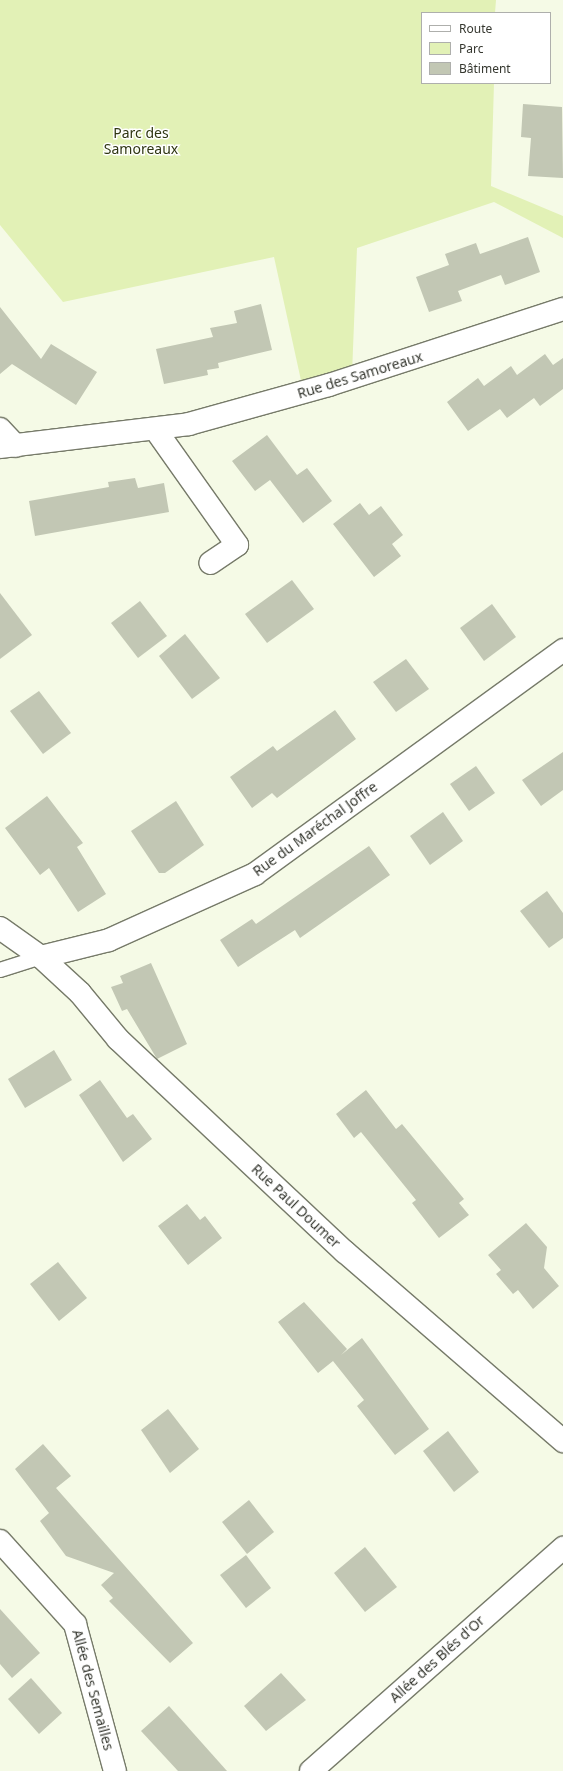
<!DOCTYPE html>
<meta charset="utf-8">
<style>
body{margin:0}
#map{position:relative;width:563px;height:1771px;overflow:hidden;background:#f5fae6;font-family:"Noto Sans",sans-serif}
div>[style]{position:absolute}
.green>*{inset:0;background:#e2f1b6}
.building>*{inset:0;background:#c2c7b4}
.roads{filter:drop-shadow(1px 0 #767a69) drop-shadow(-1px 0 #767a69) drop-shadow(0 1px #767a69) drop-shadow(0 -1px #767a69)}
.service>*{height:14px;margin:-7px;padding:0 7px;transform-origin:7px;border-radius:7px;background:#fff}
.minor>*{height:22px;margin:-11px;padding:0 11px;transform-origin:11px;border-radius:11px;background:#fff}
span{translate:-50% -50%;white-space:nowrap;text-align:center;line-height:1.15;-webkit-text-stroke:3px #fff;paint-order:stroke}
.park-label{font-size:14px;color:#2f3612}
.street-label{font-size:14px;color:#35372f}
.legend{position:absolute;left:421px;top:12px;width:130px;height:72px;box-sizing:border-box;background:#fff;border:1px solid #aeafac;margin:0;padding:5px 7px;list-style:none;font-size:12px;color:#35372f}
.legend li{display:flex;align-items:center;gap:8px;height:20px}
.legend b{width:20px;border:1px solid #aeafac}
</style>
<div id="map">
<div class="green">
<div style="clip-path:polygon(0 0,496px 0,495px 13px,422px 13px,422px 83px,494px 83px,491px 186px,563px 216px,563px 238px,494px 202px,357px 248px,352px 374px,302px 385px,274px 257px,63px 302px,0 225px)"></div>
</div>
<div class="building">
<div style="clip-path:polygon(523px 104px,562px 107px,563px 178px,528px 176px,531px 138px,521px 137px)"></div>
<div style="clip-path:polygon(528px 237px,540px 272px,505px 285px,501px 275px,458px 291px,462px 301px,429px 312px,416px 277px,449px 265px,445px 254px,476px 243px,480px 254px)"></div>
<div style="clip-path:polygon(261px 304px,272px 350px,218px 363px,219px 368px,207px 370px,208px 375px,164px 384px,156px 349px,213px 337px,210px 328px,237px 323px,234px 311px)"></div>
<div style="clip-path:polygon(0 307px,41px 359px,51px 344px,97px 372px,76px 405px,12px 364px,0 374px)"></div>
<div style="clip-path:polygon(545px 354px,553px 365px,563px 358px,563px 389px,540px 406px,534px 398px,507px 418px,500px 409px,468px 431px,447px 402px,478px 378px,484px 386px,511px 366px,517px 375px)"></div>
<div style="clip-path:polygon(267px 435px,297px 475px,307px 468px,332px 501px,303px 523px,270px 480px,255px 491px,232px 461px)"></div>
<div style="clip-path:polygon(135px 478px,138px 488px,164px 483px,169px 512px,35px 536px,29px 501px,109px 487px,108px 482px)"></div>
<div style="clip-path:polygon(360px 503px,369px 515px,381px 506px,403px 535px,392px 544px,401px 556px,374px 577px,333px 524px)"></div>
<div style="clip-path:polygon(292px 580px,314px 609px,267px 643px,245px 614px)"></div>
<div style="clip-path:polygon(0 593px,32px 635px,0 659px)"></div>
<div style="clip-path:polygon(140px 601px,167px 636px,138px 658px,111px 623px)"></div>
<div style="clip-path:polygon(492px 604px,516px 637px,484px 661px,460px 628px)"></div>
<div style="clip-path:polygon(185px 634px,220px 678px,192px 699px,159px 656px)"></div>
<div style="clip-path:polygon(406px 659px,429px 689px,396px 712px,373px 682px)"></div>
<div style="clip-path:polygon(39px 691px,71px 733px,43px 754px,10px 711px)"></div>
<div style="clip-path:polygon(335px 710px,356px 739px,277px 798px,272px 793px,252px 808px,230px 777px,273px 746px,277px 751px)"></div>
<div style="clip-path:polygon(563px 752px,563px 790px,541px 806px,522px 780px)"></div>
<div style="clip-path:polygon(476px 766px,495px 793px,469px 811px,450px 784px)"></div>
<div style="clip-path:polygon(47px 796px,83px 843px,77px 847px,106px 894px,78px 912px,49px 868px,40px 875px,5px 828px)"></div>
<div style="clip-path:polygon(176px 801px,204px 845px,165px 873px,159px 873px,131px 831px)"></div>
<div style="clip-path:polygon(443px 812px,463px 841px,430px 865px,410px 836px)"></div>
<div style="clip-path:polygon(369px 846px,390px 875px,300px 938px,295px 930px,238px 967px,220px 940px,252px 919px,256px 924px)"></div>
<div style="clip-path:polygon(547px 891px,563px 913px,563px 938px,549px 948px,520px 911px)"></div>
<div style="clip-path:polygon(151px 963px,187px 1044px,157px 1059px,127px 1009px,122px 1011px,111px 987px,123px 983px,120px 976px)"></div>
<div style="clip-path:polygon(54px 1050px,72px 1080px,25px 1108px,8px 1079px)"></div>
<div style="clip-path:polygon(100px 1080px,127px 1118px,133px 1114px,152px 1139px,123px 1162px,79px 1095px)"></div>
<div style="clip-path:polygon(366px 1090px,396px 1129px,402px 1124px,464px 1199px,459px 1203px,469px 1215px,439px 1238px,412px 1203px,416px 1200px,361px 1132px,354px 1138px,336px 1114px)"></div>
<div style="clip-path:polygon(187px 1204px,200px 1220px,205px 1216px,222px 1238px,188px 1265px,158px 1226px)"></div>
<div style="clip-path:polygon(526px 1223px,547px 1247px,544px 1268px,559px 1286px,533px 1309px,518px 1290px,513px 1294px,496px 1274px,501px 1270px,488px 1255px)"></div>
<div style="clip-path:polygon(58px 1262px,87px 1298px,59px 1321px,30px 1284px)"></div>
<div style="clip-path:polygon(304px 1302px,347px 1349px,341px 1355px,362px 1338px,429px 1429px,395px 1455px,357px 1406px,364px 1400px,333px 1361px,318px 1373px,278px 1322px)"></div>
<div style="clip-path:polygon(168px 1409px,199px 1449px,170px 1473px,141px 1430px)"></div>
<div style="clip-path:polygon(448px 1431px,479px 1472px,454px 1492px,423px 1451px)"></div>
<div style="clip-path:polygon(43px 1444px,71px 1476px,56px 1488px,193px 1643px,170px 1663px,109px 1601px,113px 1598px,101px 1585px,114px 1573px,66px 1556px,40px 1521px,49px 1513px,15px 1469px)"></div>
<div style="clip-path:polygon(249px 1500px,274px 1532px,247px 1554px,222px 1522px)"></div>
<div style="clip-path:polygon(365px 1547px,397px 1587px,365px 1612px,334px 1573px)"></div>
<div style="clip-path:polygon(246px 1555px,271px 1588px,246px 1608px,220px 1575px)"></div>
<div style="clip-path:polygon(0 1609px,40px 1653px,12px 1678px,0 1664px)"></div>
<div style="clip-path:polygon(281px 1673px,306px 1700px,266px 1731px,244px 1706px)"></div>
<div style="clip-path:polygon(31px 1678px,62px 1713px,39px 1734px,8px 1699px)"></div>
<div style="clip-path:polygon(169px 1706px,227px 1771px,178px 1771px,141px 1731px)"></div>
</div>
<div class="roads">
<div class="service">
<div style="left:0;top:970px;width:43px;rotate:-17.6deg"></div>
</div>
<div class="minor">
<div style="left:0;top:429px;width:23px;rotate:47deg"></div>
<div style="left:155px;top:429px;width:142px;rotate:54.7deg"></div>
<div style="left:237px;top:545px;width:32px;rotate:146deg"></div>
<div style="left:0;top:447px;width:190px;rotate:-6.9deg"></div>
<div style="left:189px;top:424px;width:145px;rotate:-15.6deg"></div>
<div style="left:329px;top:385px;width:246px;rotate:-18deg"></div>
<div style="left:0;top:928px;width:50px;rotate:35.3deg"></div>
<div style="left:41px;top:957px;width:53px;rotate:42.7deg"></div>
<div style="left:80px;top:993px;width:60px;rotate:50.4deg"></div>
<div style="left:118px;top:1039px;width:311px;rotate:43.2deg"></div>
<div style="left:345px;top:1252px;width:289px;rotate:40.9deg"></div>
<div style="left:41px;top:957px;width:70px;rotate:-14deg"></div>
<div style="left:109px;top:940px;width:160px;rotate:-24.3deg"></div>
<div style="left:255px;top:874px;width:381px;rotate:-36deg"></div>
<div style="left:0;top:1541px;width:112px;rotate:47.9deg"></div>
<div style="left:75px;top:1624px;width:152px;rotate:74.8deg"></div>
<div style="left:311px;top:1771px;width:337px;rotate:-41.5deg"></div>
</div>
</div>
<div class="park-label">
<span style="left:141px;top:141px">Parc des<br>Samoreaux</span>
</div>
<div class="street-label">
<span style="left:360px;top:375px;rotate:-17deg">Rue des Samoreaux</span>
<span style="left:315px;top:829px;rotate:-36deg">Rue du Maréchal Joffre</span>
<span style="left:296px;top:1206px;rotate:43deg">Rue Paul Doumer</span>
<span style="left:437px;top:1659px;rotate:-42deg">Allée des Blés d'Or</span>
<span style="left:93px;top:1690px;rotate:75deg">Allée des Semailles</span>
</div>
<ul class="legend">
<li><b style="height:5px;background:#fff"></b>Route</li>
<li><b style="height:11px;background:#e2f1b6"></b>Parc</li>
<li><b style="height:11px;background:#c2c7b4"></b>Bâtiment</li>
</ul>
</div>
